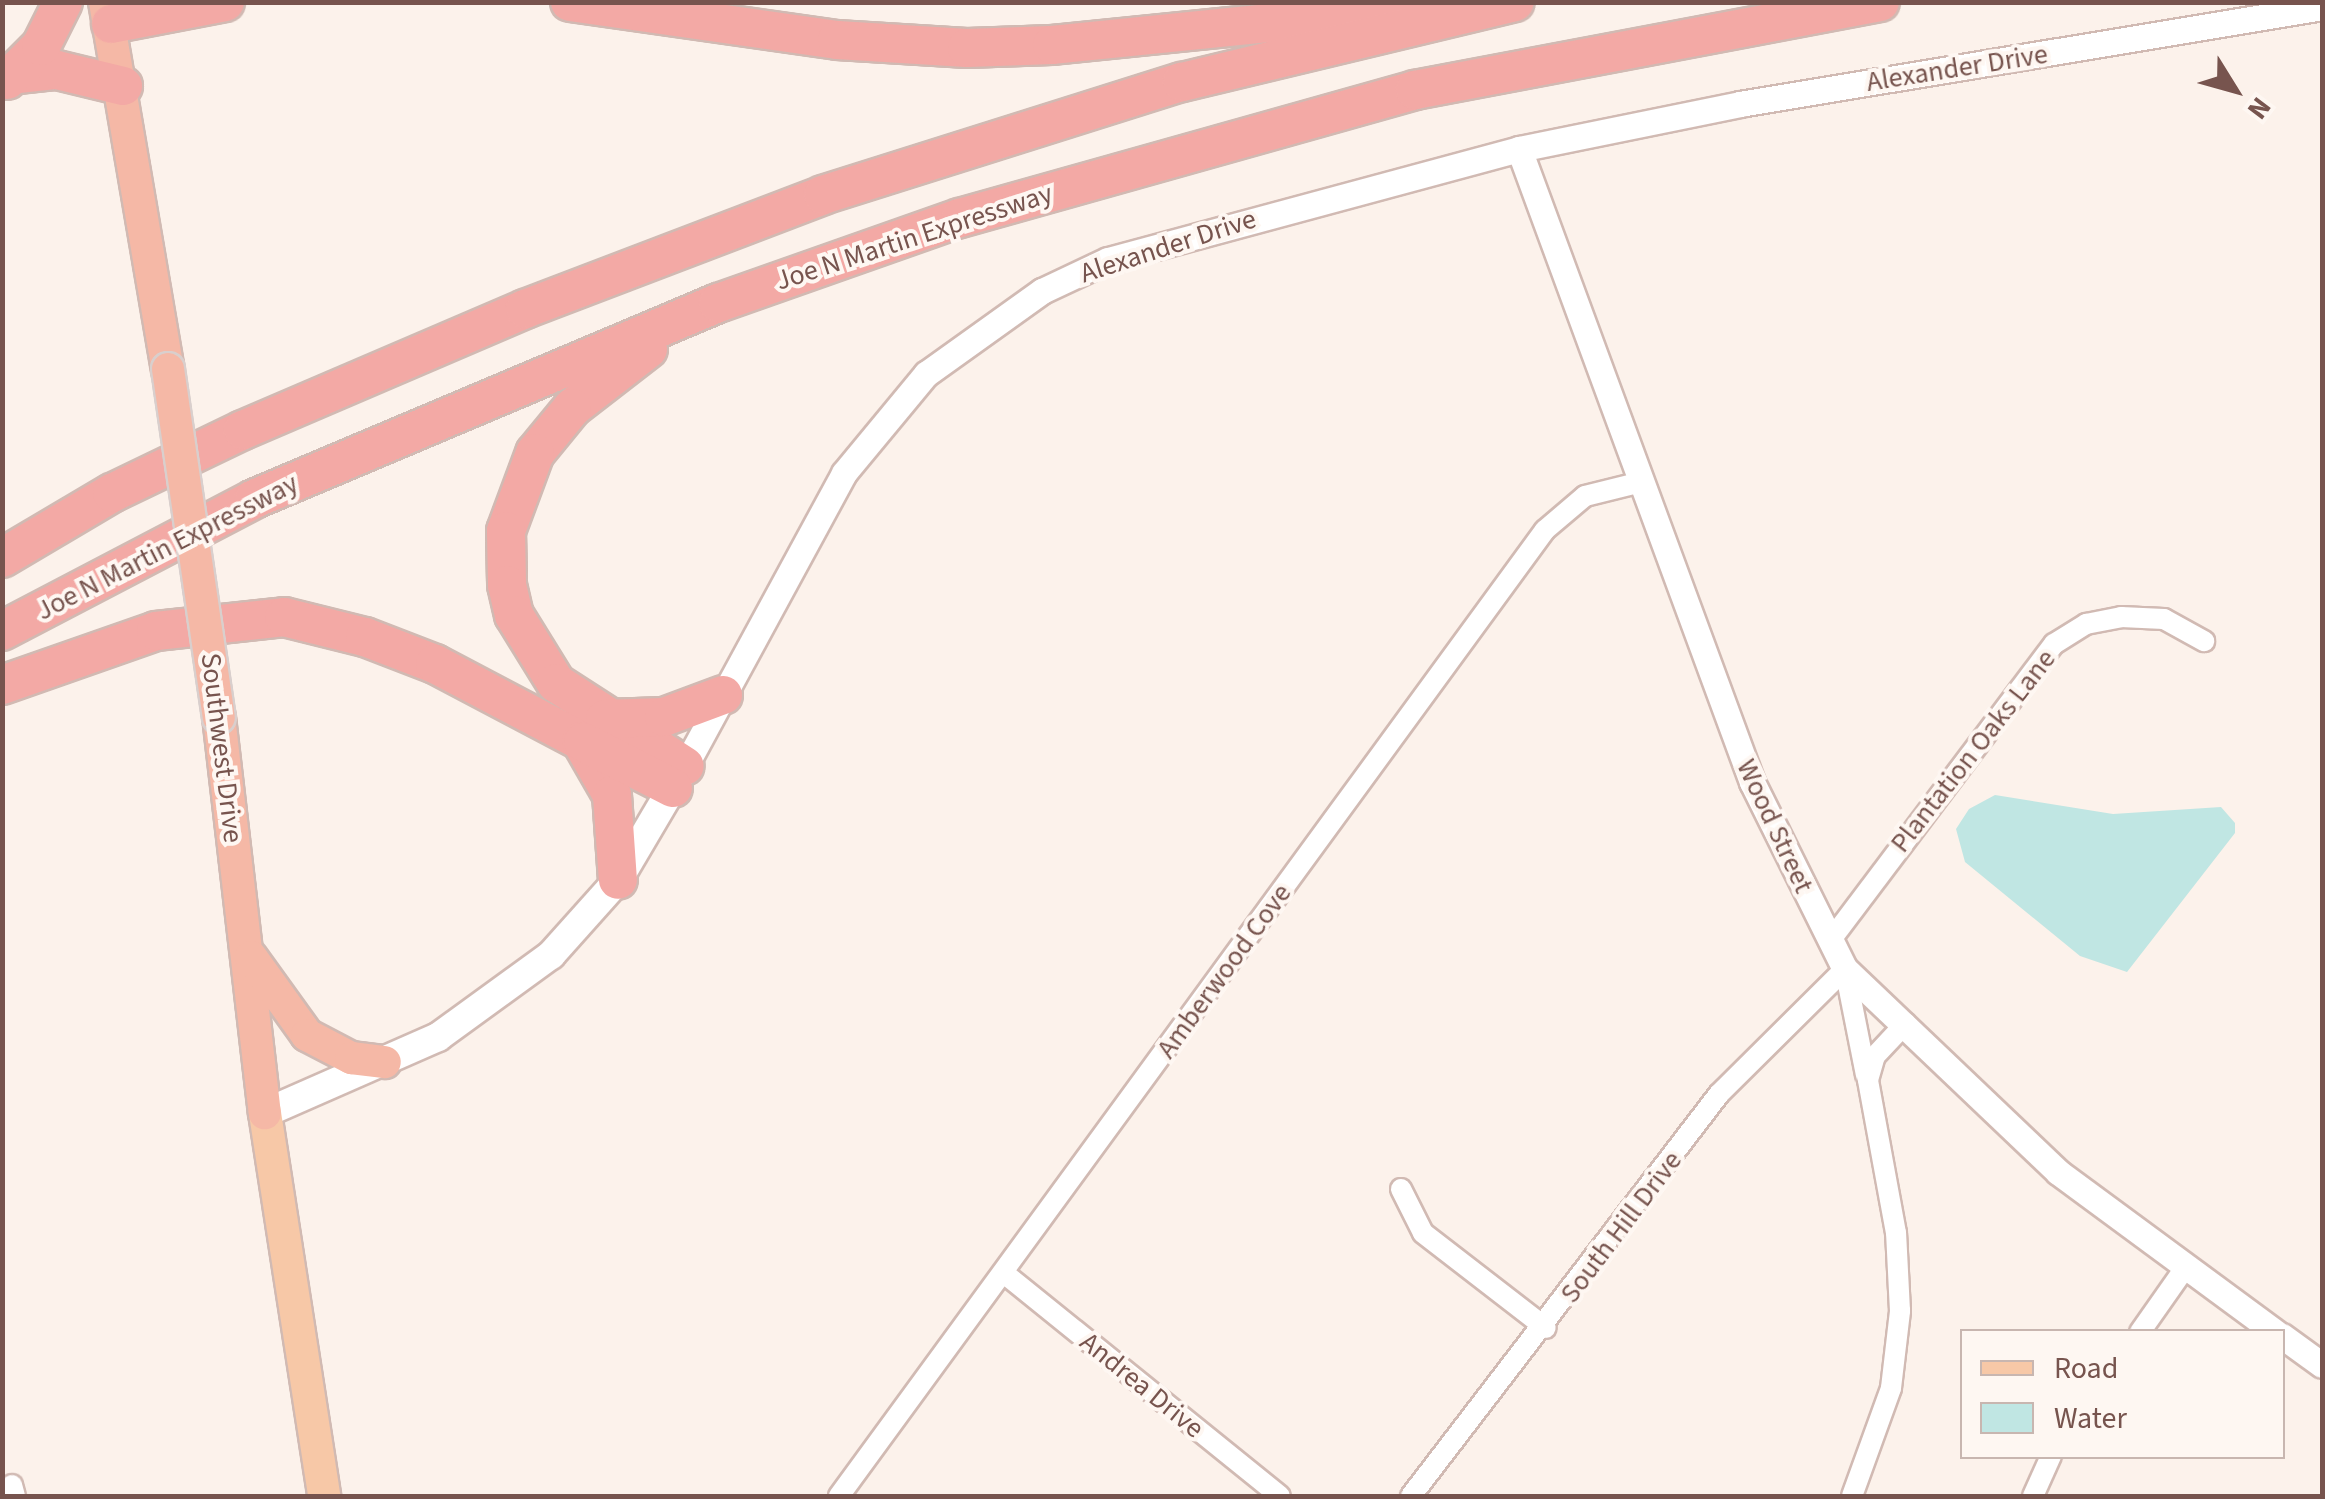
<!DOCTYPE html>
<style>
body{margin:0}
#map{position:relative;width:2325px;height:1499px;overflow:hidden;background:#fcf2eb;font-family:"Source Sans 3",sans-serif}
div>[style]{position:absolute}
.water>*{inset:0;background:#c0e6e3}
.roads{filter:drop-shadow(2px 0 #d1bab3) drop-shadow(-2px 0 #d1bab3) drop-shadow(0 2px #d1bab3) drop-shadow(0 -2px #d1bab3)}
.minor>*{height:20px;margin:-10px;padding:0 10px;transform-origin:10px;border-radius:10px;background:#fff}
.tertiary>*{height:25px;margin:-12.5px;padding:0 12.5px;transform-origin:12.5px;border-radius:12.5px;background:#fff}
.secondary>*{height:28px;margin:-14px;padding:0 14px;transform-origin:14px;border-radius:14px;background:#fff}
.primary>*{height:32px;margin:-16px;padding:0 16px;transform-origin:16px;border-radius:16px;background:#f7c8a7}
.trunk>*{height:32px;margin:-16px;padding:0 16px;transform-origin:16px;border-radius:16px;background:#f5b8a6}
.motorway>*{height:38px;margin:-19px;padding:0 19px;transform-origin:19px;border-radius:19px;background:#f3a9a5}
.bridges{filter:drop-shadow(2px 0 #d9cfcd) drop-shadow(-2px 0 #d9cfcd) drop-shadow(0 2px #d9cfcd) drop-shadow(0 -2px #d9cfcd)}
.trunk-bridge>*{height:32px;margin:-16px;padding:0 16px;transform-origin:16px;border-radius:16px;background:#f5b8a6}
span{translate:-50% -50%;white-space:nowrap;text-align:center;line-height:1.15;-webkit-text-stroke:8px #fef7f2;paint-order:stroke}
.street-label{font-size:28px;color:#77544e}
.frame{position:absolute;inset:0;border:5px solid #77544e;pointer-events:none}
.legend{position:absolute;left:1960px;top:1329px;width:325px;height:130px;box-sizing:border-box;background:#fef7f2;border:2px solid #c8b6b0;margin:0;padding:12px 18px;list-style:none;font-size:30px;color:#77544e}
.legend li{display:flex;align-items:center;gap:20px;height:50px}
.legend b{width:50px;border:2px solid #c8b6b0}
.north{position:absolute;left:2185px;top:40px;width:100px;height:100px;-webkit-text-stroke:8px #fef7f2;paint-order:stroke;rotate:127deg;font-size:28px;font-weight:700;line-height:40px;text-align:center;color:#77544e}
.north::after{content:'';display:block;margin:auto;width:35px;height:45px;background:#77544e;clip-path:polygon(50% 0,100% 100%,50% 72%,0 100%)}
</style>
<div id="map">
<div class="water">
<div style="clip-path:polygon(1995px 795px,2113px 814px,2221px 807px,2235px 823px,2235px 833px,2127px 972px,2080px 956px,1965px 862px,1956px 829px,1969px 809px)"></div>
</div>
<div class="roads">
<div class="minor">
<div style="left:1830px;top:941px;width:372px;rotate:-53deg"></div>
<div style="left:2054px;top:644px;width:38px;rotate:-32deg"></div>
<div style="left:2086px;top:624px;width:36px;rotate:-11deg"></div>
<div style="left:2121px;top:617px;width:43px;rotate:2.7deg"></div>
<div style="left:2164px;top:619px;width:46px;rotate:28.8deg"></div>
<div style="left:1845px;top:969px;width:108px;rotate:78.8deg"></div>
<div style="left:1401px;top:1189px;width:49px;rotate:63.4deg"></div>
<div style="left:1423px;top:1233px;width:155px;rotate:37.7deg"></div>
<div style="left:1005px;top:1274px;width:353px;rotate:38.9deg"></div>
<div style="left:2140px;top:1332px;width:78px;rotate:-54.9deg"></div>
<div style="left:12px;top:1485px;width:11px;rotate:75deg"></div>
<div style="left:839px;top:1496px;width:1196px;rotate:-53.84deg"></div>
<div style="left:1545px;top:530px;width:52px;rotate:-40.4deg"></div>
<div style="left:1585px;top:496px;width:54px;rotate:-14deg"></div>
<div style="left:1411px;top:1496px;width:506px;rotate:-52.54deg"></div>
<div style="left:1719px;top:1094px;width:177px;rotate:-44.8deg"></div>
<div style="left:1852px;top:1496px;width:115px;rotate:-70.1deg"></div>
<div style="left:1891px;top:1388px;width:78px;rotate:-83.3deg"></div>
<div style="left:1900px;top:1311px;width:78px;rotate:-92.9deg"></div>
<div style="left:1896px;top:1233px;width:156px;rotate:-100.4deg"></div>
<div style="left:1868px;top:1080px;width:25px;rotate:-74deg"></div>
<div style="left:1875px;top:1056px;width:45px;rotate:-46.8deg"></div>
<div style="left:2033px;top:1496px;width:44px;rotate:-65.8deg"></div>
</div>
<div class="tertiary">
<div style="left:1519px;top:149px;width:675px;rotate:69.79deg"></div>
<div style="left:1752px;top:782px;width:209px;rotate:63.6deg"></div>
<div style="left:1845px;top:969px;width:294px;rotate:43.6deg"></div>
<div style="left:2058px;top:1172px;width:270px;rotate:36.4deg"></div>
<div style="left:685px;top:766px;width:333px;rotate:-61.5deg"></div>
<div style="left:844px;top:473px;width:129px;rotate:-50.4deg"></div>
<div style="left:926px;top:374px;width:143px;rotate:-35.6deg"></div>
<div style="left:1042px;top:291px;width:73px;rotate:-25.2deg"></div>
<div style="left:1108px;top:260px;width:426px;rotate:-15.1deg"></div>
<div style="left:1519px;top:149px;width:226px;rotate:-11.5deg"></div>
<div style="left:1740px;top:104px;width:590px;rotate:-9.46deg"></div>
<div style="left:2282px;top:1336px;width:49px;rotate:35.9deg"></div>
</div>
<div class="secondary">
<div style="left:265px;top:1113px;width:189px;rotate:-23.7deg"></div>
<div style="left:438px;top:1037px;width:140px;rotate:-36deg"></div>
<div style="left:551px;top:955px;width:101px;rotate:-48.2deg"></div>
<div style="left:618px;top:880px;width:124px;rotate:-59.5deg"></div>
</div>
<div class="primary">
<div style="left:265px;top:1113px;width:388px;rotate:81.2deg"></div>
</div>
<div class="trunk">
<div style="left:105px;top:2px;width:372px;rotate:80.3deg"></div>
<div style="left:219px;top:717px;width:399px;rotate:83.4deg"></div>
<div style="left:251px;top:957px;width:96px;rotate:54.3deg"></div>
<div style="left:307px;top:1035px;width:50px;rotate:27.6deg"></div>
<div style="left:351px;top:1058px;width:34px;rotate:7deg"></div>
</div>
<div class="motorway">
<div style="left:570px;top:2px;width:270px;rotate:8.1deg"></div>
<div style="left:837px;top:40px;width:130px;rotate:3.5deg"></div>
<div style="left:967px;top:48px;width:85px;rotate:-2deg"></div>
<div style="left:1052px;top:45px;width:355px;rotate:-5.8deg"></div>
<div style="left:111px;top:24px;width:116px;rotate:-10.9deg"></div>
<div style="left:18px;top:74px;width:39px;rotate:-6deg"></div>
<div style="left:57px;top:70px;width:68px;rotate:13.6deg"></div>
<div style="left:7px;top:80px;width:48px;rotate:-45deg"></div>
<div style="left:41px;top:46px;width:49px;rotate:-63.4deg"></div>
<div style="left:648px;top:349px;width:96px;rotate:142.2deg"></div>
<div style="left:572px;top:408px;width:58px;rotate:129.4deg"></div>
<div style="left:535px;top:453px;width:83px;rotate:110.4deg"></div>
<div style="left:506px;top:531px;width:54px;rotate:88.9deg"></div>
<div style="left:507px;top:585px;width:31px;rotate:77deg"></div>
<div style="left:514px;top:615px;width:80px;rotate:58.3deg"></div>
<div style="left:556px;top:683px;width:153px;rotate:32.8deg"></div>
<div style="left:2px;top:558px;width:128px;rotate:-30.6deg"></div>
<div style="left:112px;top:493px;width:145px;rotate:-25.7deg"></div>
<div style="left:243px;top:430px;width:307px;rotate:-23.2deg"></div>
<div style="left:525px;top:309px;width:319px;rotate:-20.9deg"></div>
<div style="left:823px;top:195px;width:376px;rotate:-17.5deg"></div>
<div style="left:1182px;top:82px;width:342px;rotate:-13.5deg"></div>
<div style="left:2px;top:631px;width:284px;rotate:-27.6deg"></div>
<div style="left:254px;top:499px;width:504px;rotate:-22.9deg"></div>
<div style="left:718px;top:303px;width:256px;rotate:-19.4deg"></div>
<div style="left:960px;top:218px;width:473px;rotate:-15.7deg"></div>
<div style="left:1415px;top:90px;width:473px;rotate:-10.7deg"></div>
<div style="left:2px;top:685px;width:163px;rotate:-19.3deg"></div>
<div style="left:156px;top:631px;width:129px;rotate:-6.2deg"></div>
<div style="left:284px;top:617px;width:83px;rotate:13.9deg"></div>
<div style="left:365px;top:637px;width:75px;rotate:21.1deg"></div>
<div style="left:435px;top:664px;width:165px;rotate:27.8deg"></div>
<div style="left:581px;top:741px;width:62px;rotate:60.1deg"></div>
<div style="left:612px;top:795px;width:85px;rotate:86deg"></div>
<div style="left:605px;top:719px;width:59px;rotate:-1.9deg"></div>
<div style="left:664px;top:717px;width:63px;rotate:-20.4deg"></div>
<div style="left:583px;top:742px;width:101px;rotate:27.1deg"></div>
</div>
</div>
<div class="bridges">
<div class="trunk-bridge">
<div style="left:168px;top:369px;width:352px;rotate:81.7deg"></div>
</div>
</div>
<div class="street-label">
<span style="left:1957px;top:68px;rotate:-9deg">Alexander Drive</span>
<span style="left:914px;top:237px;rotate:-18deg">Joe N Martin Expressway</span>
<span style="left:1168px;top:246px;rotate:-18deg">Alexander Drive</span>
<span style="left:167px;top:547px;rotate:-27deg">Joe N Martin Expressway</span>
<span style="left:222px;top:748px;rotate:83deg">Southwest Drive</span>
<span style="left:1973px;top:751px;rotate:-52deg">Plantation Oaks Lane</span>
<span style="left:1775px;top:826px;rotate:65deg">Wood Street</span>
<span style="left:1224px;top:971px;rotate:-54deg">Amberwood Cove</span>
<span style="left:1621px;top:1227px;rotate:-53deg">South Hill Drive</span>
<span style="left:1142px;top:1385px;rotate:39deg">Andrea Drive</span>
</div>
<div class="frame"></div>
<ul class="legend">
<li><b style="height:12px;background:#f7c8a7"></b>Road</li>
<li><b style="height:28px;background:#c0e6e3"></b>Water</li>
</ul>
<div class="north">N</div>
</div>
